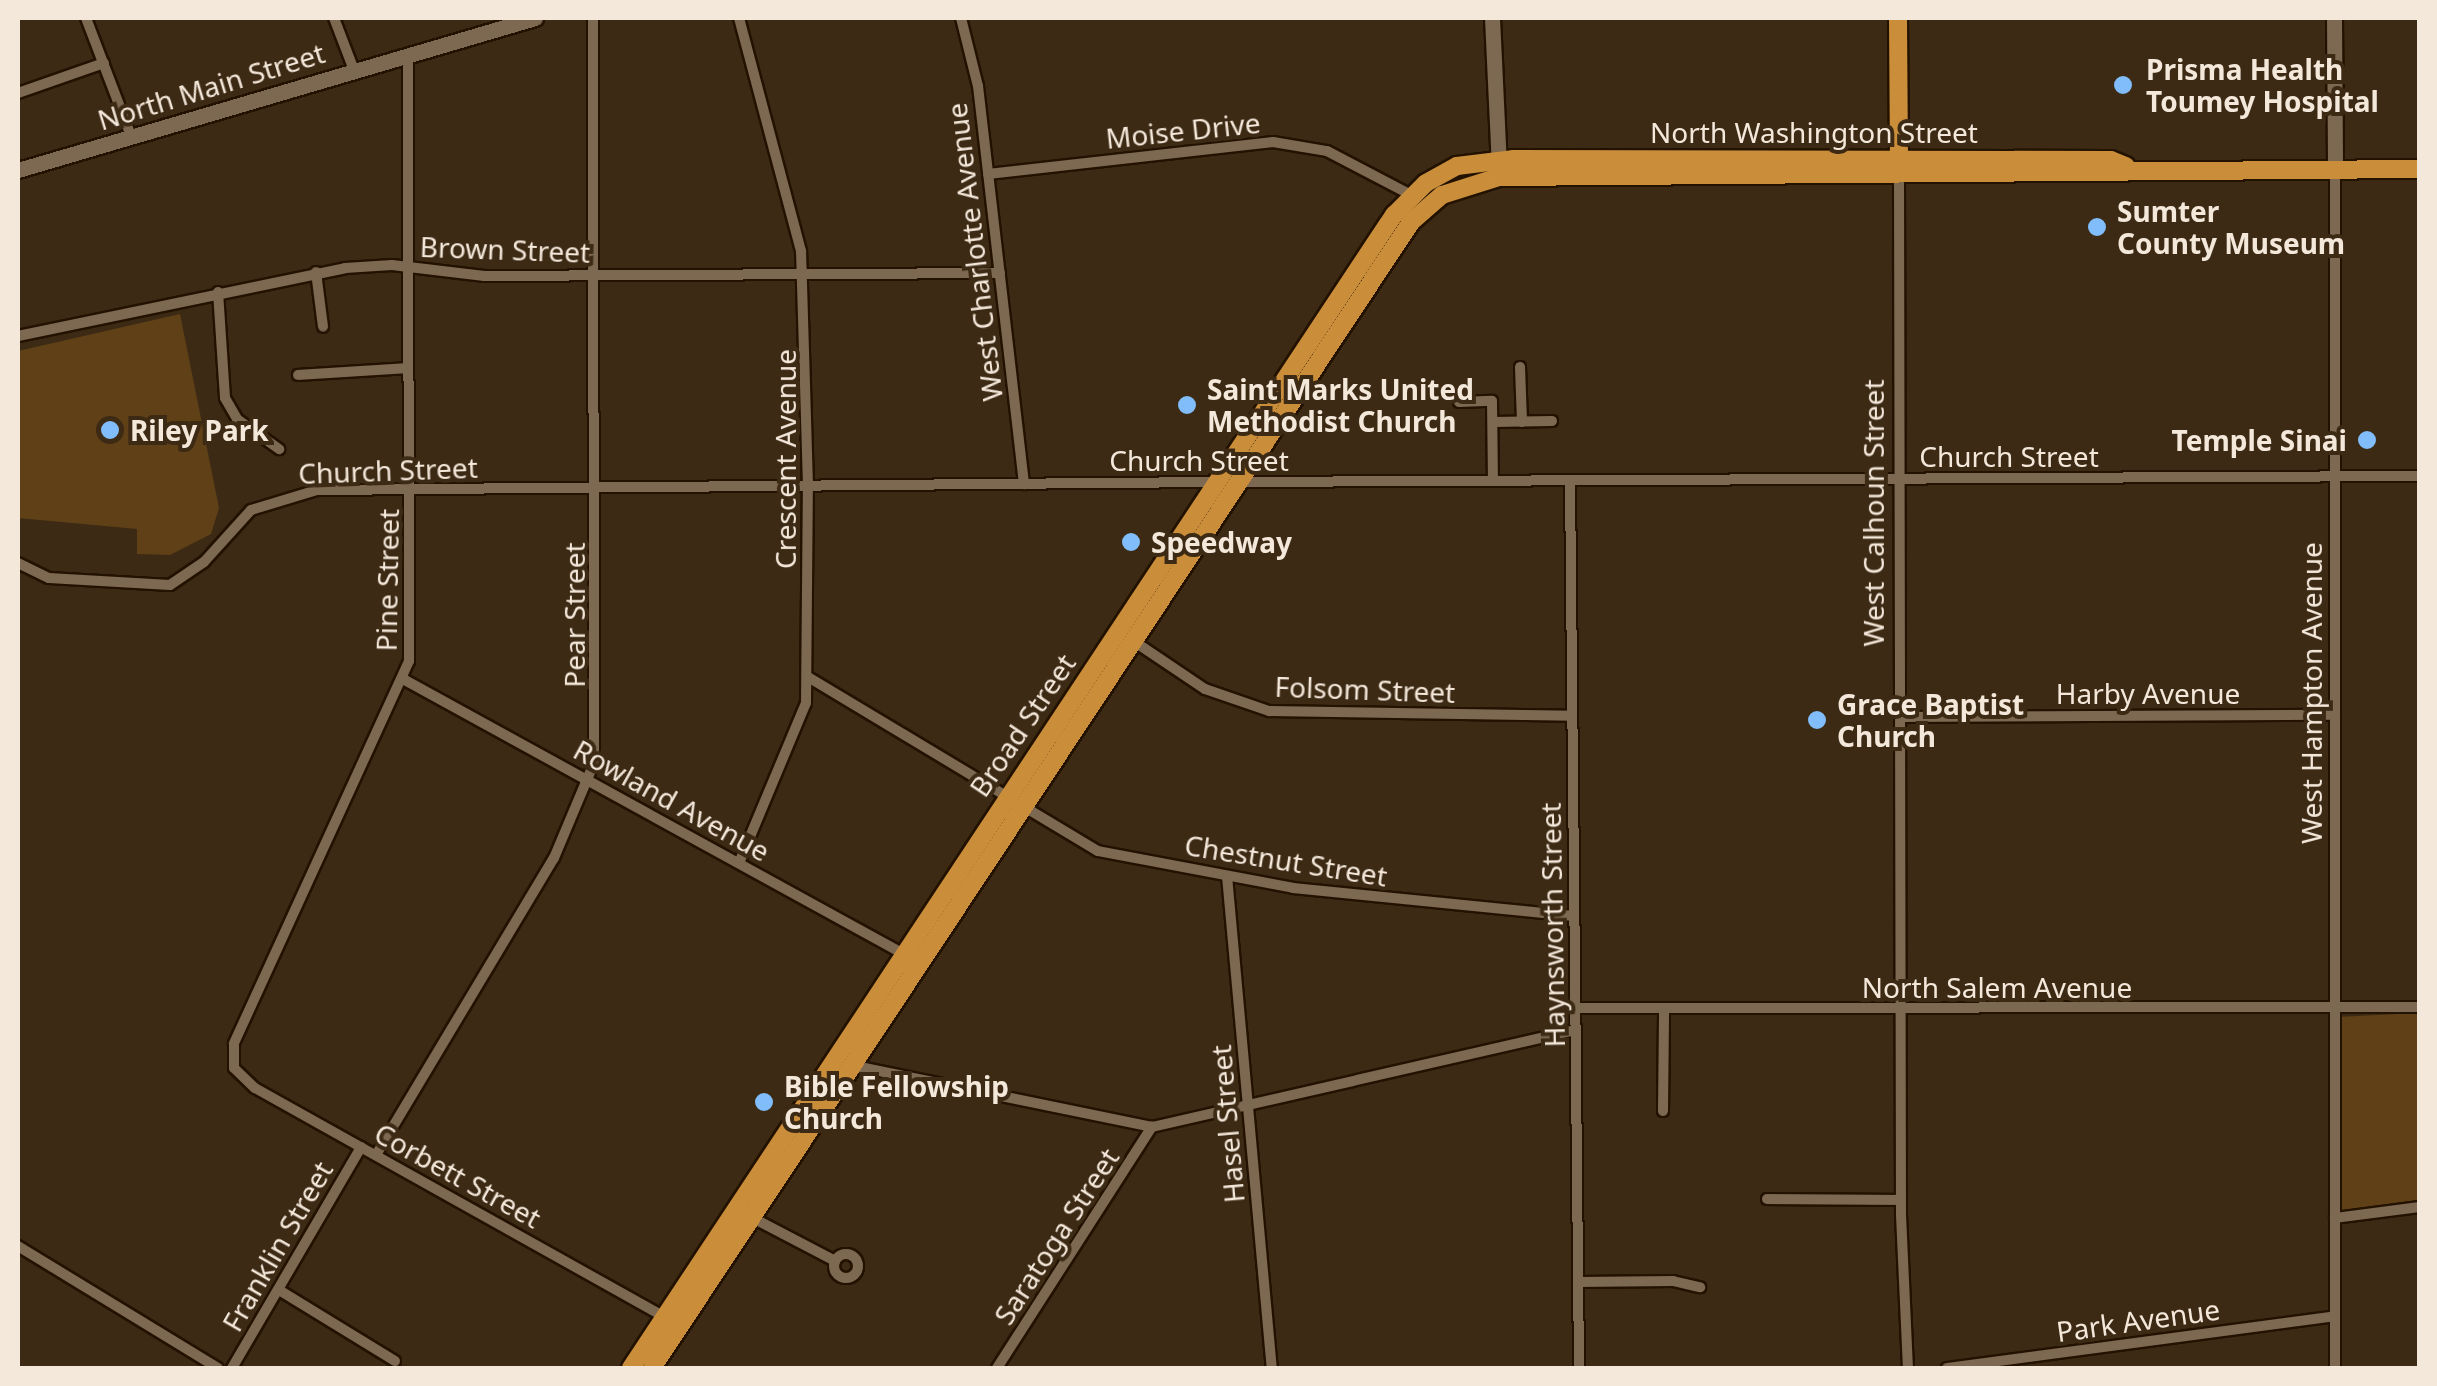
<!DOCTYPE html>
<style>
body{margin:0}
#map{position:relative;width:2437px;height:1386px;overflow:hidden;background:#3c2a14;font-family:"Noto Sans",sans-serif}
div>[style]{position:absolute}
.green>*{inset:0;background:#5f4017}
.roads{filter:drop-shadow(2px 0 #231200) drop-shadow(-2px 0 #231200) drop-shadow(0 2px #231200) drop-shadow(0 -2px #231200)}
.street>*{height:10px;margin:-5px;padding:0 5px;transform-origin:5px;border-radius:5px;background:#7d6851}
.street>.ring{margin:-5px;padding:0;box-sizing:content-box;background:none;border:10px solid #7d6851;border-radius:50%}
.secondary>*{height:15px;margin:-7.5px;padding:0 7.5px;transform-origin:7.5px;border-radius:7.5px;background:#7d6851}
.primary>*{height:18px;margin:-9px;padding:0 9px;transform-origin:9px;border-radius:9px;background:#ca8e3b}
.dots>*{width:28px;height:28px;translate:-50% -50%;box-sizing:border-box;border:5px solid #3c2a14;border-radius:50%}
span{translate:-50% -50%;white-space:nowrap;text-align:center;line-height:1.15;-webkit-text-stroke:8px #3c2a14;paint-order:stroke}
.poi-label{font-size:28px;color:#f4e8db;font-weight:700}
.left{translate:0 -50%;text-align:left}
.right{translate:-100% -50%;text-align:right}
.street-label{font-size:28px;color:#f4e8db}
.frame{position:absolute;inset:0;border:20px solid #f4e8db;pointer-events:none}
</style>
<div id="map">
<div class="green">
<div style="clip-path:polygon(180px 314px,219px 508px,211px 534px,170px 555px,137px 554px,137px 529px,18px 518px,18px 351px)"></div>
<div style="clip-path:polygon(2419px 1013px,2419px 1207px,2335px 1218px,2336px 1017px)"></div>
</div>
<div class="roads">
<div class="street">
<div style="left:86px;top:18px;width:126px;rotate:69.1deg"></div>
<div style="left:334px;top:18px;width:56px;rotate:69deg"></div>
<div style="left:961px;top:18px;width:70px;rotate:76deg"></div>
<div style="left:978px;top:86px;width:401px;rotate:83.4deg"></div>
<div style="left:408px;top:54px;width:607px;rotate:89.91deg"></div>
<div style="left:409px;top:661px;width:421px;rotate:114.6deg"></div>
<div style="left:234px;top:1044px;width:24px;rotate:90deg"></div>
<div style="left:234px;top:1068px;width:29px;rotate:44deg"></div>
<div style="left:255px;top:1088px;width:470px;rotate:29.2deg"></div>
<div style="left:18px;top:93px;width:91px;rotate:-19.2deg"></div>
<div style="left:2335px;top:168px;width:1200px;rotate:90deg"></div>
<div style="left:988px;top:174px;width:287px;rotate:-6.4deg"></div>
<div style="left:1273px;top:142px;width:55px;rotate:9.5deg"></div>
<div style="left:1327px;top:151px;width:99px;rotate:27.6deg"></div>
<div style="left:1899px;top:174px;width:1041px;rotate:89.89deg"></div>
<div style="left:1901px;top:1215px;width:153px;rotate:87.4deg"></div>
<div style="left:316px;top:272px;width:55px;rotate:82.7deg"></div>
<div style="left:218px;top:292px;width:106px;rotate:86.2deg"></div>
<div style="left:225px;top:398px;width:24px;rotate:60deg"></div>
<div style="left:237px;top:419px;width:52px;rotate:35.5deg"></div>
<div style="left:18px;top:336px;width:334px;rotate:-11.7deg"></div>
<div style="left:345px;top:268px;width:47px;rotate:-3.7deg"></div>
<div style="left:392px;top:265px;width:93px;rotate:6.8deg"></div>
<div style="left:484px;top:276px;width:516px;rotate:-0.33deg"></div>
<div style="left:1520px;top:367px;width:55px;rotate:87.9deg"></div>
<div style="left:298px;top:375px;width:110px;rotate:-3.6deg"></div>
<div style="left:1459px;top:402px;width:33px;rotate:-2deg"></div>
<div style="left:1492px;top:401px;width:80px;rotate:89.3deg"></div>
<div style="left:1493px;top:422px;width:59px;rotate:-1deg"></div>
<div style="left:1570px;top:480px;width:888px;rotate:89.42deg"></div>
<div style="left:1236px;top:482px;width:1184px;rotate:-0.29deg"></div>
<div style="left:18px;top:563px;width:34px;rotate:26deg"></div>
<div style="left:49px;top:578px;width:121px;rotate:3.3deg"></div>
<div style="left:170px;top:585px;width:41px;rotate:-34.1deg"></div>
<div style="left:204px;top:562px;width:70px;rotate:-47.9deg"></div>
<div style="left:251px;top:510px;width:69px;rotate:-16.9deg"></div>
<div style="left:317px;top:490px;width:902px;rotate:-0.51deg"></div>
<div style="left:1132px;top:640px;width:88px;rotate:33.9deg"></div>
<div style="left:1205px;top:689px;width:68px;rotate:19deg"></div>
<div style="left:1269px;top:711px;width:303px;rotate:0.9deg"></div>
<div style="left:808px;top:677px;width:338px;rotate:31deg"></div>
<div style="left:1098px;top:851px;width:198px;rotate:10.7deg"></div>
<div style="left:1293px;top:888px;width:282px;rotate:5.7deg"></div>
<div style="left:403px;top:679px;width:577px;rotate:28.78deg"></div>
<div style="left:1901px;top:717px;width:434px;rotate:-0.3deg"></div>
<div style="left:739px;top:863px;width:173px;rotate:-67.3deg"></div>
<div style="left:806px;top:703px;width:217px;rotate:-89.5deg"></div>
<div style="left:808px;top:486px;width:235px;rotate:-91.7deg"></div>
<div style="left:801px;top:251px;width:241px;rotate:-104.9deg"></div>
<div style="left:1227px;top:876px;width:494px;rotate:84.8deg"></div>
<div style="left:1575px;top:1008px;width:845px;rotate:-0.07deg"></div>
<div style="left:850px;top:1065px;width:308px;rotate:11.6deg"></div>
<div style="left:1152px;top:1127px;width:435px;rotate:-12.9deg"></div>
<div style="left:1663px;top:1111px;width:102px;rotate:-89.4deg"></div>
<div style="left:376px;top:1155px;width:346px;rotate:-59.1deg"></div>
<div style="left:554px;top:858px;width:103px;rotate:-67.2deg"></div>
<div style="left:594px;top:763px;width:745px;rotate:-90.08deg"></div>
<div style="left:1767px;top:1199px;width:134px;rotate:0.4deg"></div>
<div style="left:751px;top:1217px;width:95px;rotate:27.6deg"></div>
<div style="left:2335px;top:1218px;width:86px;rotate:-7.4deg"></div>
<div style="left:18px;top:1246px;width:234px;rotate:31.4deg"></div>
<div class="ring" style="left:834px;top:1254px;width:14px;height:14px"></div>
<div style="left:1578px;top:1282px;width:95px;rotate:-0.6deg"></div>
<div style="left:1673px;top:1281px;width:28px;rotate:13deg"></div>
<div style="left:279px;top:1290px;width:136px;rotate:31.5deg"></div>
<div style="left:232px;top:1368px;width:256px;rotate:-59.7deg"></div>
<div style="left:997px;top:1368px;width:287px;rotate:-57.3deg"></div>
<div style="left:1947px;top:1368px;width:391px;rotate:-7.6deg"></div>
</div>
<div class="secondary">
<div style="left:1492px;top:18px;width:150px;rotate:87.3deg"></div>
<div style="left:2334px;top:18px;width:150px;rotate:89.6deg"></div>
<div style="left:18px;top:170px;width:539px;rotate:-16.38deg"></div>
</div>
<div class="primary">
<div style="left:1898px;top:18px;width:151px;rotate:89.6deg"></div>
<div style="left:631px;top:1368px;width:1383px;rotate:-56.51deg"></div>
<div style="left:1394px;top:215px;width:45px;rotate:-45deg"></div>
<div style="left:1426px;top:183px;width:35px;rotate:-29deg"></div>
<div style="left:1457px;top:166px;width:56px;rotate:-7.1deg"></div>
<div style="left:1513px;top:159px;width:598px;rotate:0.1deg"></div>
<div style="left:2111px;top:160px;width:16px;rotate:22deg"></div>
<div style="left:652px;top:1368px;width:1375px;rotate:-56.48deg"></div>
<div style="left:1411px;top:222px;width:41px;rotate:-41.1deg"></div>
<div style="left:1442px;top:195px;width:60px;rotate:-17.5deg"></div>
<div style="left:1499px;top:177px;width:921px;rotate:-0.5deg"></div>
</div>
</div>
<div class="dots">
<div style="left:2123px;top:85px;background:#80bdfa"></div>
<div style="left:2097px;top:227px;background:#80bdfa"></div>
<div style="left:1187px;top:405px;background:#80bdfa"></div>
<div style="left:110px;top:430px;background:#80bdfa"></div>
<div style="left:2367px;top:440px;background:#80bdfa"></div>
<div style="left:1131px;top:542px;background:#80bdfa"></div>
<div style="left:1817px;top:720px;background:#80bdfa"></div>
<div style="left:764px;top:1102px;background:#80bdfa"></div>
</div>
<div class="poi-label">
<span class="left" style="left:2146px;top:85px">Prisma Health<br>Toumey Hospital</span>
<span class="left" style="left:2117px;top:227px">Sumter<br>County Museum</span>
<span class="left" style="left:1207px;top:405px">Saint Marks United<br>Methodist Church</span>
<span class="left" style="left:130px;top:430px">Riley Park</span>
<span class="right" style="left:2347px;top:440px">Temple Sinai</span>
<span class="left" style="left:1151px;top:542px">Speedway</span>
<span class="left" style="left:1837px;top:720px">Grace Baptist<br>Church</span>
<span class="left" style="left:784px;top:1102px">Bible Fellowship<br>Church</span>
</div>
<div class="street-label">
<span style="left:211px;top:86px;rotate:-17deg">North Main Street</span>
<span style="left:1183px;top:130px;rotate:-6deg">Moise Drive</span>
<span style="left:1814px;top:132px">North Washington Street</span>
<span style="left:505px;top:249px;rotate:2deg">Brown Street</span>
<span style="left:974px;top:252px;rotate:-97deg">West Charlotte Avenue</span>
<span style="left:2009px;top:456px">Church Street</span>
<span style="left:785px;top:459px;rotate:-90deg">Crescent Avenue</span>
<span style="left:1199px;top:460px">Church Street</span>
<span style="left:388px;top:470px;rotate:-2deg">Church Street</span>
<span style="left:1873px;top:513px;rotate:-90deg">West Calhoun Street</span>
<span style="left:387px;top:580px;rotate:-89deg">Pine Street</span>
<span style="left:574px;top:615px;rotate:-90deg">Pear Street</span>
<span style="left:1365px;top:689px;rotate:2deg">Folsom Street</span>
<span style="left:2148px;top:693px">Harby Avenue</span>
<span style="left:2311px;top:693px;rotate:-90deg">West Hampton Avenue</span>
<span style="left:1022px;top:725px;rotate:-56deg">Broad Street</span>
<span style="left:672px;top:800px;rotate:29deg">Rowland Avenue</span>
<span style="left:1286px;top:860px;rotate:9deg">Chestnut Street</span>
<span style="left:1552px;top:925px;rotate:-91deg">Haynsworth Street</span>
<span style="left:1997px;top:987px">North Salem Avenue</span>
<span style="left:1227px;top:1124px;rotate:-95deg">Hasel Street</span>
<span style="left:458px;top:1175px;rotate:29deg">Corbett Street</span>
<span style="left:1056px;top:1236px;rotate:-57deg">Saratoga Street</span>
<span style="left:277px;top:1246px;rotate:-60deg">Franklin Street</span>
<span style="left:2138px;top:1320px;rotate:-8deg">Park Avenue</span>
</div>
<div class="frame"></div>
</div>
